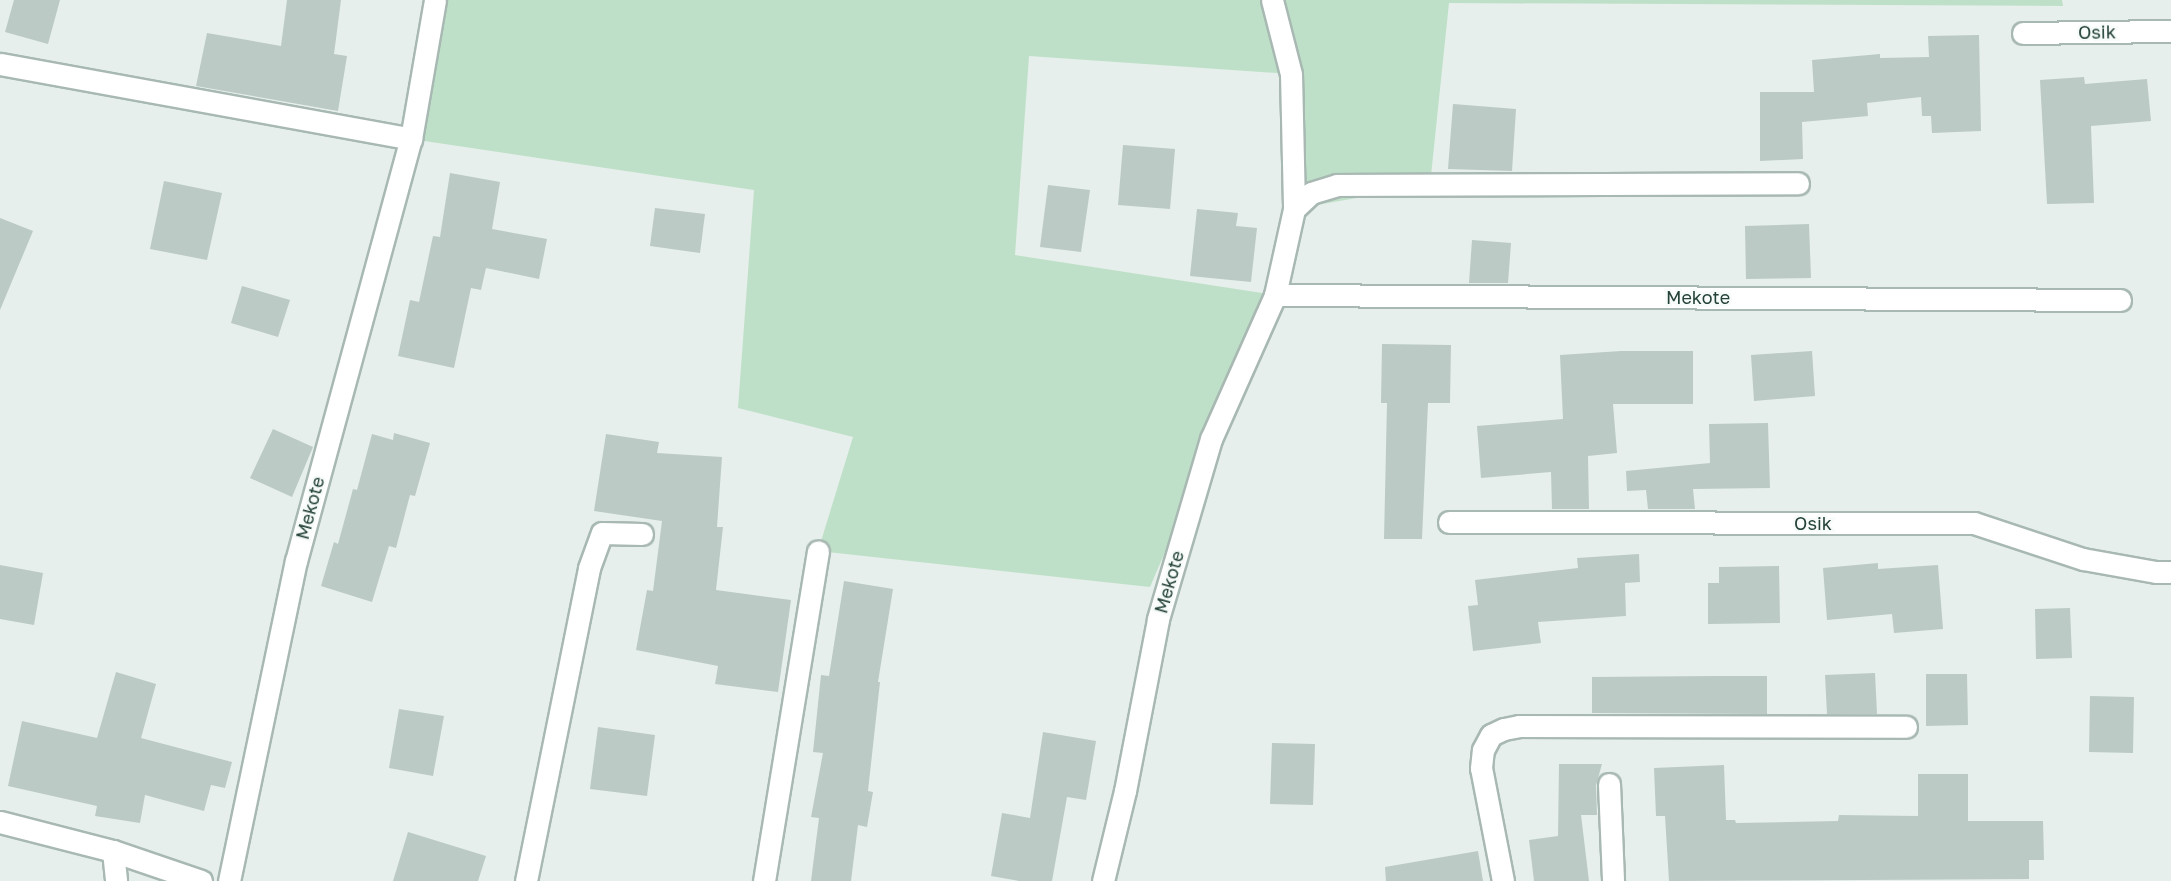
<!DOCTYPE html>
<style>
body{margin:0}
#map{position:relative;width:2171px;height:881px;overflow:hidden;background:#e6efeb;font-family:"Golos Text",sans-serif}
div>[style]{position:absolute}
.green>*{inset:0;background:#bfe0c8}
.building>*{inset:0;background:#bbcac4}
.roads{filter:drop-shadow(2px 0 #a8b8b2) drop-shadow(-2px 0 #a8b8b2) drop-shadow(0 2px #a8b8b2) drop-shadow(0 -2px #a8b8b2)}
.minor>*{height:21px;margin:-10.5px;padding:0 10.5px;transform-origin:10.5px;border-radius:10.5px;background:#fff}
span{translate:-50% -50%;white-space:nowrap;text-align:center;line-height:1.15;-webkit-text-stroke:5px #f7fbf9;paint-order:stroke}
.street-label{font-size:18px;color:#24423a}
</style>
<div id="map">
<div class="green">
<div style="clip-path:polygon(435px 0,2062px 0,2063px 6px,1449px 3px,1430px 185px,1294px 209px,1291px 74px,1029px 56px,1015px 255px,1275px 295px,1150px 587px,818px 551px,853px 437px,738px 408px,754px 190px,411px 139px)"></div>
</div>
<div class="building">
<div style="clip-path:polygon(14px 0,60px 0,48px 44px,5px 32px)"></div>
<div style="clip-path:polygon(287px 0,341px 0,334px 54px,347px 56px,338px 111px,196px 86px,207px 33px,281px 46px)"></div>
<div style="clip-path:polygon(1979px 35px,1981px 131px,1932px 133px,1931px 116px,1922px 116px,1921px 97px,1867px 103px,1868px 116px,1802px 122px,1803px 159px,1760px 161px,1760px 92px,1814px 92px,1812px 60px,1880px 54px,1880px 58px,1929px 57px,1928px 36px)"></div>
<div style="clip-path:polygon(2084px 77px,2085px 84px,2147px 79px,2151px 121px,2091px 126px,2094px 203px,2047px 204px,2040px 80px)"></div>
<div style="clip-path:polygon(1453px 104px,1516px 109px,1512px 171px,1448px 169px)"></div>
<div style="clip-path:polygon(1123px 145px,1175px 149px,1170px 209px,1118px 205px)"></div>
<div style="clip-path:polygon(450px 173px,500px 182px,492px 229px,547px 239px,539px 279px,486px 268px,481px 290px,471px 288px,454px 368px,398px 356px,410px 300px,419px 302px,433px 236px,440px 237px)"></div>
<div style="clip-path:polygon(164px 181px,222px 193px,207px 260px,150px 249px)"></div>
<div style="clip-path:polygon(1048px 185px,1090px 190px,1081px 252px,1040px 247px)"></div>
<div style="clip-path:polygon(655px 208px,705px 214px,700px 253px,650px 246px)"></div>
<div style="clip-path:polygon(1197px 209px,1238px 213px,1236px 226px,1257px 228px,1251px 282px,1190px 276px)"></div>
<div style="clip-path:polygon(0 218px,33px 231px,0 310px)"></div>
<div style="clip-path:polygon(1809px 224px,1811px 278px,1746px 279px,1745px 226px)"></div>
<div style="clip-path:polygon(1472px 240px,1511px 243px,1508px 283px,1469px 283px)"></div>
<div style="clip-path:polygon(242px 286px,290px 300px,278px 337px,231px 323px)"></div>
<div style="clip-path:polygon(1382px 344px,1451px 345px,1450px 403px,1428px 403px,1422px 539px,1384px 539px,1387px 403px,1381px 403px)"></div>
<div style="clip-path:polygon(1621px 351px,1693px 351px,1693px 404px,1613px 404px,1617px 453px,1588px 456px,1589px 509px,1552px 509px,1551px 472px,1481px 478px,1477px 426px,1563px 419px,1560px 355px)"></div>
<div style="clip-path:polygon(1812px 351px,1815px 396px,1754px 401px,1751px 355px)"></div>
<div style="clip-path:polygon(1768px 423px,1770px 488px,1693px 489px,1695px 509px,1648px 509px,1646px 490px,1627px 491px,1626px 471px,1710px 463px,1709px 424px)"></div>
<div style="clip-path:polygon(273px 429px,313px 447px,292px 497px,250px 478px)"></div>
<div style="clip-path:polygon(394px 433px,430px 443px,415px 496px,410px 495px,396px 548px,389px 546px,372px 602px,321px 586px,334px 542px,338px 544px,353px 489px,357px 490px,372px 434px,393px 440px)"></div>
<div style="clip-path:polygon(606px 434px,659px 442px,657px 453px,722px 457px,717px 527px,723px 527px,716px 590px,791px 600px,778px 692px,715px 684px,718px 666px,636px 650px,647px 590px,653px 591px,662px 521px,594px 511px)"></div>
<div style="clip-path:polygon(1639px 554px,1640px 582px,1625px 583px,1626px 616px,1538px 622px,1541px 643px,1473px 651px,1468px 606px,1478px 605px,1475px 580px,1578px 568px,1577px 558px)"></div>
<div style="clip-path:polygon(1878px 563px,1878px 569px,1938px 565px,1943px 629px,1894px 633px,1892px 614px,1827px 620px,1823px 568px)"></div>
<div style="clip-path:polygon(0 565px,43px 573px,34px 625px,0 619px)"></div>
<div style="clip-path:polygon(1779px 566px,1780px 623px,1708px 624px,1708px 583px,1719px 583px,1719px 567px)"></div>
<div style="clip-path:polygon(844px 581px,893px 589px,878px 682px,880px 682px,868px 791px,873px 792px,867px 827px,858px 825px,851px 881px,811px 881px,819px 818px,811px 817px,823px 753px,813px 752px,821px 675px,829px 676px)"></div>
<div style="clip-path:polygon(2070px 608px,2072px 658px,2036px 659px,2035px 609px)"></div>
<div style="clip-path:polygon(116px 672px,156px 684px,141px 738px,232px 762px,225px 788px,211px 785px,204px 811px,145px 795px,140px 823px,95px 816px,97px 806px,8px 786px,22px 721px,97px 738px)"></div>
<div style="clip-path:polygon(1875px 673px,1877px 714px,1827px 714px,1825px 675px)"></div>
<div style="clip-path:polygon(1926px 674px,1967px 674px,1968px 725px,1926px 726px)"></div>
<div style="clip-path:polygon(1712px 676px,1767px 676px,1767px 714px,1592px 713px,1592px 677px)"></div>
<div style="clip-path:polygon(2090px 696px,2134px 697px,2133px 753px,2089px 752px)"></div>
<div style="clip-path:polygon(399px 709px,444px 716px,433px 776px,389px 768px)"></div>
<div style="clip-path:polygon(598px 727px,655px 735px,647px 796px,590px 789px)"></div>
<div style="clip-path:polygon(1043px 732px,1096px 741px,1086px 800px,1067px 797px,1052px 881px,1019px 881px,991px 876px,1002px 813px,1030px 818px)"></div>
<div style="clip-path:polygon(1272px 743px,1315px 744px,1313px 805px,1270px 804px)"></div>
<div style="clip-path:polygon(1559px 764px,1602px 764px,1596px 785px,1597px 815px,1581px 815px,1589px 881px,1534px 881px,1529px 840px,1558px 836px)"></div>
<div style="clip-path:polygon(1724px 765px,1726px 820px,1735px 820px,1736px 823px,1838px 821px,1839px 815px,1918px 816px,1918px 774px,1968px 774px,1968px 821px,2043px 821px,2044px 860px,2029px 860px,2029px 879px,1669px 881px,1665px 816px,1656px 816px,1654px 768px)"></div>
<div style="clip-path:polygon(408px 832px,486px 856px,478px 881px,393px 881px)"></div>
<div style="clip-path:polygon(1478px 851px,1483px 881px,1386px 881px,1385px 867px)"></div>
</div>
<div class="roads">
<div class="minor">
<div style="left:1272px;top:0;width:76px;rotate:75.6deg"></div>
<div style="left:1291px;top:74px;width:135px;rotate:88.7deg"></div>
<div style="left:2023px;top:33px;width:148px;rotate:-0.8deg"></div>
<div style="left:0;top:64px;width:418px;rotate:10.3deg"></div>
<div style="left:1275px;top:295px;width:845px;rotate:0.34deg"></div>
<div style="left:1449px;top:522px;width:525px;rotate:0.11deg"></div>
<div style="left:1974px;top:523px;width:115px;rotate:18.3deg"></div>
<div style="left:2083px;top:559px;width:74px;rotate:10.1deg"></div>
<div style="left:2156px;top:572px;width:15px"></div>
<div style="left:1609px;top:784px;width:97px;rotate:87.6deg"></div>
<div style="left:0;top:822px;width:117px;rotate:14.4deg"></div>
<div style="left:113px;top:851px;width:93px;rotate:18.8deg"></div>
<div style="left:113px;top:851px;width:30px;rotate:84deg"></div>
<div style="left:229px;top:881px;width:327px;rotate:-78.2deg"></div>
<div style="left:296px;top:561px;width:437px;rotate:-74.8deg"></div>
<div style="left:411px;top:139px;width:141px;rotate:-80.2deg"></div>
<div style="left:526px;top:881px;width:319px;rotate:-78.6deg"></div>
<div style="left:589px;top:568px;width:37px;rotate:-70deg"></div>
<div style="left:602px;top:533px;width:40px;rotate:1.4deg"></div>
<div style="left:764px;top:881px;width:334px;rotate:-80.7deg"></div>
<div style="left:1103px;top:881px;width:93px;rotate:-76.3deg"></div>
<div style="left:1125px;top:791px;width:175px;rotate:-79.1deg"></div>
<div style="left:1158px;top:619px;width:188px;rotate:-73.6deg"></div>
<div style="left:1211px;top:439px;width:158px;rotate:-66deg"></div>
<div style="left:1275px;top:295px;width:88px;rotate:-77.5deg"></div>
<div style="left:1294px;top:209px;width:23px;rotate:-43deg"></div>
<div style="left:1311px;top:193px;width:27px;rotate:-17deg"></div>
<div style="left:1337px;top:185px;width:461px;rotate:-0.2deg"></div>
<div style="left:1503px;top:881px;width:115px;rotate:-101deg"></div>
<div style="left:1481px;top:768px;width:18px;rotate:-84deg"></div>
<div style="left:1483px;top:750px;width:17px;rotate:-62deg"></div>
<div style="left:1491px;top:735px;width:14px;rotate:-25deg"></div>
<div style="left:1504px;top:729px;width:15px;rotate:-11deg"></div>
<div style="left:1519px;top:726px;width:387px;rotate:0.1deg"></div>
</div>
</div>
<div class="street-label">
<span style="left:2097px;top:32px;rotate:-1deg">Osik</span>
<span style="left:1698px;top:297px">Mekote</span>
<span style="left:310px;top:508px;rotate:-75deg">Mekote</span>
<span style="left:1813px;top:523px">Osik</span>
<span style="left:1169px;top:582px;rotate:-74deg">Mekote</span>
</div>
</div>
